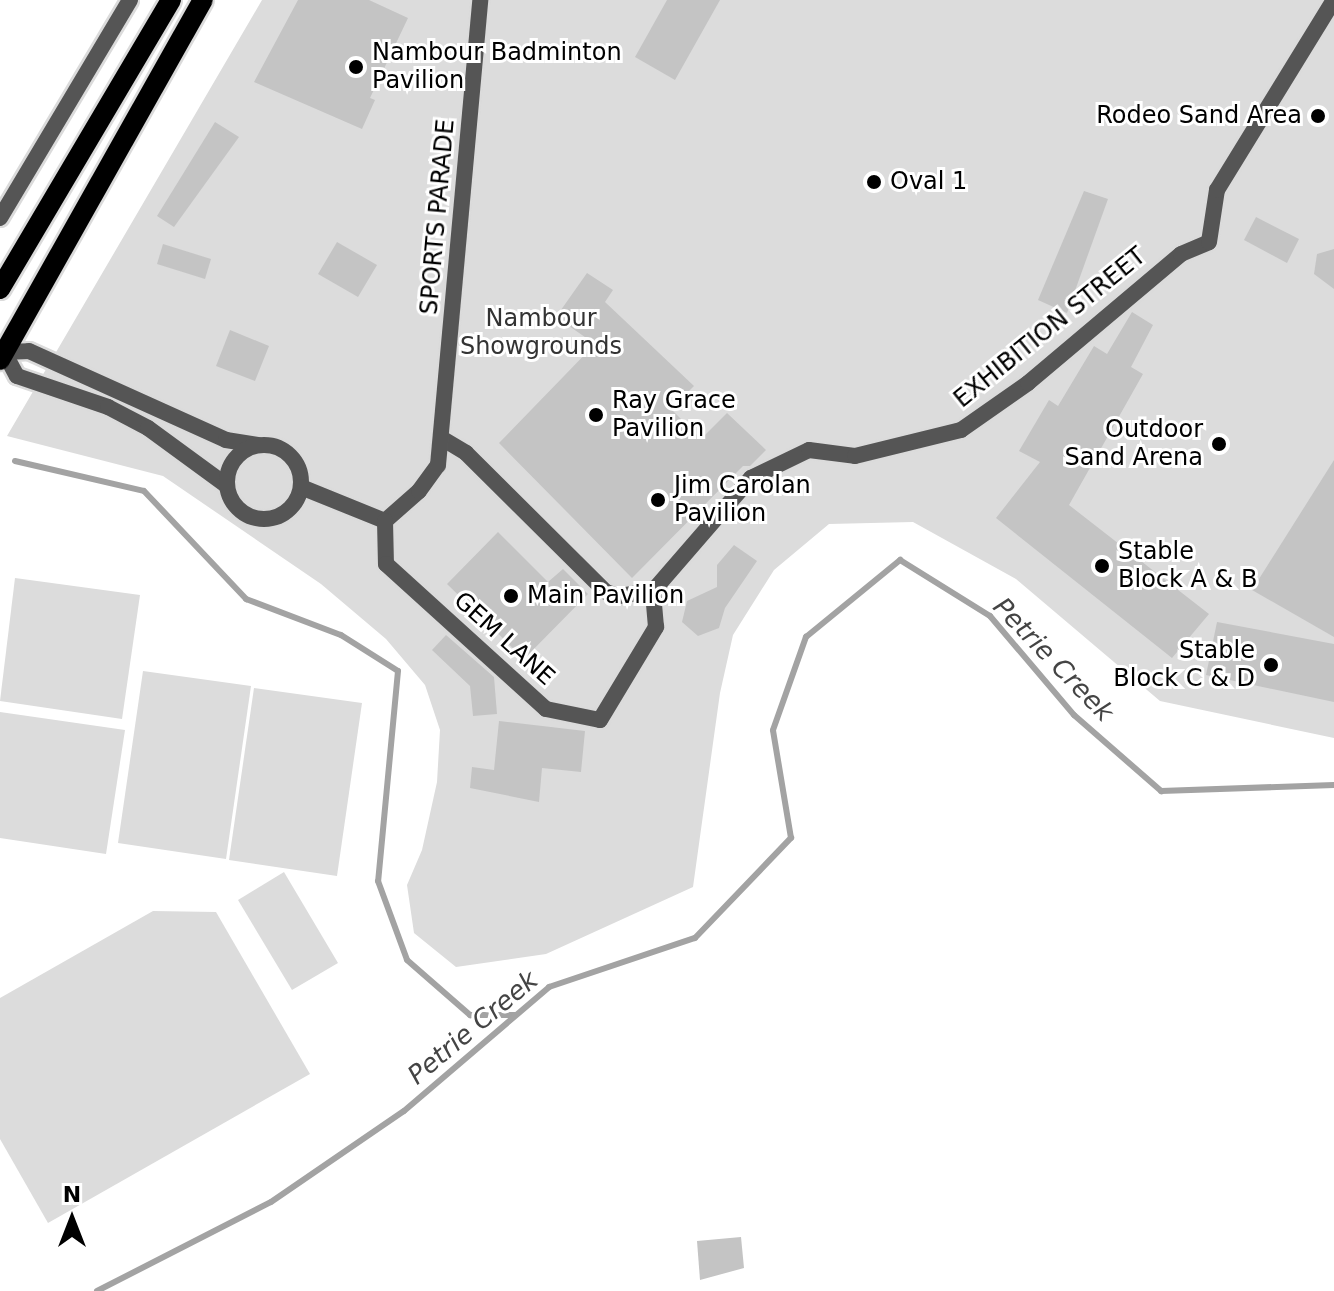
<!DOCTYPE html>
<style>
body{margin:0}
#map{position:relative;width:1334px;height:1291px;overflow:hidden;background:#fff;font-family:"DejaVu Sans",sans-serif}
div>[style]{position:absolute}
.green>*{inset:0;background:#dcdcdc}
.stream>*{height:6px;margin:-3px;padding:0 3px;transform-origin:3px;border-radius:3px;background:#a3a3a3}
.building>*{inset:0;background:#c4c4c4}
.roads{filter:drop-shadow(2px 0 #dbdbdb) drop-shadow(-2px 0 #dbdbdb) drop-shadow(0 2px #dbdbdb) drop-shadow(0 -2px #dbdbdb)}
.minor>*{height:16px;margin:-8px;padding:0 8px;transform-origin:8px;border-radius:8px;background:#555}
.minor>.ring{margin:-8px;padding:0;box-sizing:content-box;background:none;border:16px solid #555;border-radius:50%}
.primary>*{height:20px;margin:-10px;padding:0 10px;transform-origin:10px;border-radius:10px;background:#000}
.dots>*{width:22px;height:22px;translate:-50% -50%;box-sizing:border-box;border:4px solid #fff;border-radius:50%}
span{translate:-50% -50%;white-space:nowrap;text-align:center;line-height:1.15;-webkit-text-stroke:6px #fff;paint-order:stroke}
.poi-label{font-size:24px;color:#000}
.left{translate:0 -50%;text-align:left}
.right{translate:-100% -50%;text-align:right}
.street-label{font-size:24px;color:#000}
.park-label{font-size:24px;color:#333}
.water-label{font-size:26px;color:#444;font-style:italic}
.north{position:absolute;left:32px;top:1179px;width:80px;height:80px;-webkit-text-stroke:6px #fff;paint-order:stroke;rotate:0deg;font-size:22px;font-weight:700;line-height:32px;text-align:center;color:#000}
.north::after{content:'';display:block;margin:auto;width:28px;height:36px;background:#000;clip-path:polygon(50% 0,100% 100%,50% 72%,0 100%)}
</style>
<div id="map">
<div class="green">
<div style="clip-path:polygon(262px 0,1334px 0,1334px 738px,1160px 701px,1016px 579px,913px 522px,829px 524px,774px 570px,733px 635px,720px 693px,693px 887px,546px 954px,456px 967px,414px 933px,407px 885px,422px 850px,437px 782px,440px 730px,425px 685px,386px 639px,321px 584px,163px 476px,7px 436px)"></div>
<div style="clip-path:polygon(15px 578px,140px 595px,122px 719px,0 701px)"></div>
<div style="clip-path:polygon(143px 671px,251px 686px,226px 859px,118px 843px)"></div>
<div style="clip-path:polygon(254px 688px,362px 703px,337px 876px,229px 860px)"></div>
<div style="clip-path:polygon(0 712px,125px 730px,106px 854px,0 838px)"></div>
<div style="clip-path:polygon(284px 872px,338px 963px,292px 990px,238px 900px)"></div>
<div style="clip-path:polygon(153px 911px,216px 912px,310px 1074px,48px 1223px,0 1139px,0 998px)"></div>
</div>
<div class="stream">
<div style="left:15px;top:461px;width:132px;rotate:13.1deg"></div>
<div style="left:144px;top:491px;width:149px;rotate:46.6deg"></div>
<div style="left:246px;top:599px;width:102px;rotate:20.8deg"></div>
<div style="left:341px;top:635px;width:67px;rotate:32.3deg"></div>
<div style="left:398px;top:671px;width:211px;rotate:95.4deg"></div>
<div style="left:378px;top:881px;width:84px;rotate:69.8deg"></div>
<div style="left:407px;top:960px;width:84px;rotate:41.1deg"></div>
<div style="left:470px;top:1015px;width:45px"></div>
<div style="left:97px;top:1291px;width:195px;rotate:-27.1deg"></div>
<div style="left:271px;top:1202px;width:161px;rotate:-34.4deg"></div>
<div style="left:404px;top:1111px;width:191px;rotate:-40.5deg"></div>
<div style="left:549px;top:987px;width:154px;rotate:-18.6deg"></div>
<div style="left:695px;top:938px;width:139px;rotate:-46.2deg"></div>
<div style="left:791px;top:838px;width:109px;rotate:-99.5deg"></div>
<div style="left:773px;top:730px;width:99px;rotate:-70.5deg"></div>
<div style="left:806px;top:637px;width:122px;rotate:-39.3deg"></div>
<div style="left:900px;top:560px;width:106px;rotate:31.9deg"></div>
<div style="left:990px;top:616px;width:130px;rotate:49.7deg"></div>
<div style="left:1074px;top:715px;width:116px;rotate:41.1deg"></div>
<div style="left:1161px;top:791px;width:173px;rotate:-2deg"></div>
</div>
<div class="building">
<div style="clip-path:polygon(298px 0,369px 0,408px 18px,370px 98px,375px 100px,362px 129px,254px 82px)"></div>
<div style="clip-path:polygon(667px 0,720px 0,675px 80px,635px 57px)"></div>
<div style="clip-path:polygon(215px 122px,239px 137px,174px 227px,157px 216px)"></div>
<div style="clip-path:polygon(1084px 191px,1108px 199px,1067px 313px,1038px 300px)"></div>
<div style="clip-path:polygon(1256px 217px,1299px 239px,1287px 263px,1244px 240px)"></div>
<div style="clip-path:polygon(337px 242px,377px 265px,358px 297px,318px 274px)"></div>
<div style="clip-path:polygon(163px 244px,211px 259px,205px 279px,157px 264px)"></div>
<div style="clip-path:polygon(1334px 249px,1334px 289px,1314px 274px,1317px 254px)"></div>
<div style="clip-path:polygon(587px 273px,613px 290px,605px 302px,694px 386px,671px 409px,701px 439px,727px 413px,766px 450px,750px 466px,743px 466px,632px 578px,499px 443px,595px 344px,556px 317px)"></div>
<div style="clip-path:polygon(1132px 312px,1153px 325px,1131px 367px,1143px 374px,1069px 505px,1209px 614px,1172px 658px,996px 518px,1040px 462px,1019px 451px,1049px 400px,1058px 406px,1094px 346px,1107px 354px)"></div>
<div style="clip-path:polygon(230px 330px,269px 346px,255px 381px,216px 366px)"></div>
<div style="clip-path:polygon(1334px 460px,1334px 637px,1252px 590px)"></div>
<div style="clip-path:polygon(498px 532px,548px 582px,563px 569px,588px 594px,524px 659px,447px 584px)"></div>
<div style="clip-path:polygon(734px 545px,757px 561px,725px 608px,719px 628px,698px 636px,682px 622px,687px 601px,717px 587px,717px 565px)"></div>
<div style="clip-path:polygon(1217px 622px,1334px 644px,1334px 702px,1206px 675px)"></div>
<div style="clip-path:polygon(446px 635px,494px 677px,497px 714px,473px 716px,470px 686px,432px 650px)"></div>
<div style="clip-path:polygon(499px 721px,585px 731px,581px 772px,542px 768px,539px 802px,470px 788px,472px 767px,494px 770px)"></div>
<div style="clip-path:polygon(741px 1237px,744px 1268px,700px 1280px,697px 1241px)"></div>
</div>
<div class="roads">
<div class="minor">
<div style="left:0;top:218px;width:254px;rotate:-59.2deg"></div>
<div style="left:4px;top:352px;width:25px;rotate:-2deg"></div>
<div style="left:29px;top:351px;width:216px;rotate:24.3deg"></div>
<div style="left:226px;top:440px;width:32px;rotate:9deg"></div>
<div style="left:4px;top:352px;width:27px;rotate:62deg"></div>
<div style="left:17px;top:376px;width:96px;rotate:18.8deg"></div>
<div style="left:108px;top:407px;width:45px;rotate:27.7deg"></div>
<div style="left:148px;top:428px;width:97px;rotate:36.2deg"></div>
<div style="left:443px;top:439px;width:27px;rotate:31deg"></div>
<div style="left:466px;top:453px;width:197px;rotate:44.8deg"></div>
<div style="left:606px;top:592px;width:13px;rotate:18deg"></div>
<div style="left:618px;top:596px;width:35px;rotate:-8deg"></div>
<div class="ring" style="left:227px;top:445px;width:58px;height:58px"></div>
<div style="left:301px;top:487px;width:91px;rotate:22deg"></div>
<div style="left:385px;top:521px;width:45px;rotate:-41.4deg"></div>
<div style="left:419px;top:491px;width:32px;rotate:-54deg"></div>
<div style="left:438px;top:465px;width:467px;rotate:-84.8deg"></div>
<div style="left:385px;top:521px;width:43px;rotate:88.7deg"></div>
<div style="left:386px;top:564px;width:216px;rotate:42.2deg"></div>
<div style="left:546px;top:709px;width:55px;rotate:11.5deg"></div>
<div style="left:600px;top:720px;width:109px;rotate:-58.9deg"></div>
<div style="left:656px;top:627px;width:36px;rotate:-95deg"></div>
<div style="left:653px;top:591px;width:150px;rotate:-49.1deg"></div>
<div style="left:751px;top:478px;width:64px;rotate:-25.8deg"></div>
<div style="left:809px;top:450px;width:46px;rotate:7.4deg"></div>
<div style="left:855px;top:456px;width:109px;rotate:-13.8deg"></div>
<div style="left:961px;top:430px;width:82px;rotate:-35deg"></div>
<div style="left:1028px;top:383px;width:200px;rotate:-40.1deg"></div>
<div style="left:1181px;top:254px;width:30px;rotate:-23deg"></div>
<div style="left:1209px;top:242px;width:53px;rotate:-81.3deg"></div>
<div style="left:1217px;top:190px;width:223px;rotate:-58.4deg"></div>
</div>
<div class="primary">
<div style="left:0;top:289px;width:336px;rotate:-59.4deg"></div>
<div style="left:0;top:360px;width:413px;rotate:-60.6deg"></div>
</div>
</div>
<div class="dots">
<div style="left:356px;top:67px;background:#000"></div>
<div style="left:1318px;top:116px;background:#000"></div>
<div style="left:874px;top:182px;background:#000"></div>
<div style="left:596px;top:415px;background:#000"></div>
<div style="left:1219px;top:444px;background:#000"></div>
<div style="left:658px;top:500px;background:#000"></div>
<div style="left:1102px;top:566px;background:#000"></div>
<div style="left:511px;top:596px;background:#000"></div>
<div style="left:1271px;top:665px;background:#000"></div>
</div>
<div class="poi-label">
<span class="left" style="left:372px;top:67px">Nambour Badminton<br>Pavilion</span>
<span class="right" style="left:1302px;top:116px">Rodeo Sand Area</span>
<span class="left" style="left:890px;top:182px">Oval 1</span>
<span class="left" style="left:612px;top:415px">Ray Grace<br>Pavilion</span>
<span class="right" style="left:1203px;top:444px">Outdoor<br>Sand Arena</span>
<span class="left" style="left:674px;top:500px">Jim Carolan<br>Pavilion</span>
<span class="left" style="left:1118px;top:566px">Stable<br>Block A &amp; B</span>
<span class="left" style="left:527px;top:596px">Main Pavilion</span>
<span class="right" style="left:1255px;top:665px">Stable<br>Block C &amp; D</span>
</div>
<div class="street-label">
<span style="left:438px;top:217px;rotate:-85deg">SPORTS PARADE</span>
<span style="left:1050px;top:328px;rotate:-39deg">EXHIBITION STREET</span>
<span style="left:504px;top:639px;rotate:42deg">GEM LANE</span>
</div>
<div class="park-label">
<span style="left:541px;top:333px">Nambour<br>Showgrounds</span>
</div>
<div class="water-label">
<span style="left:1053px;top:660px;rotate:46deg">Petrie Creek</span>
<span style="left:473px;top:1028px;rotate:-40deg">Petrie Creek</span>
</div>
<div class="north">N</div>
</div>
